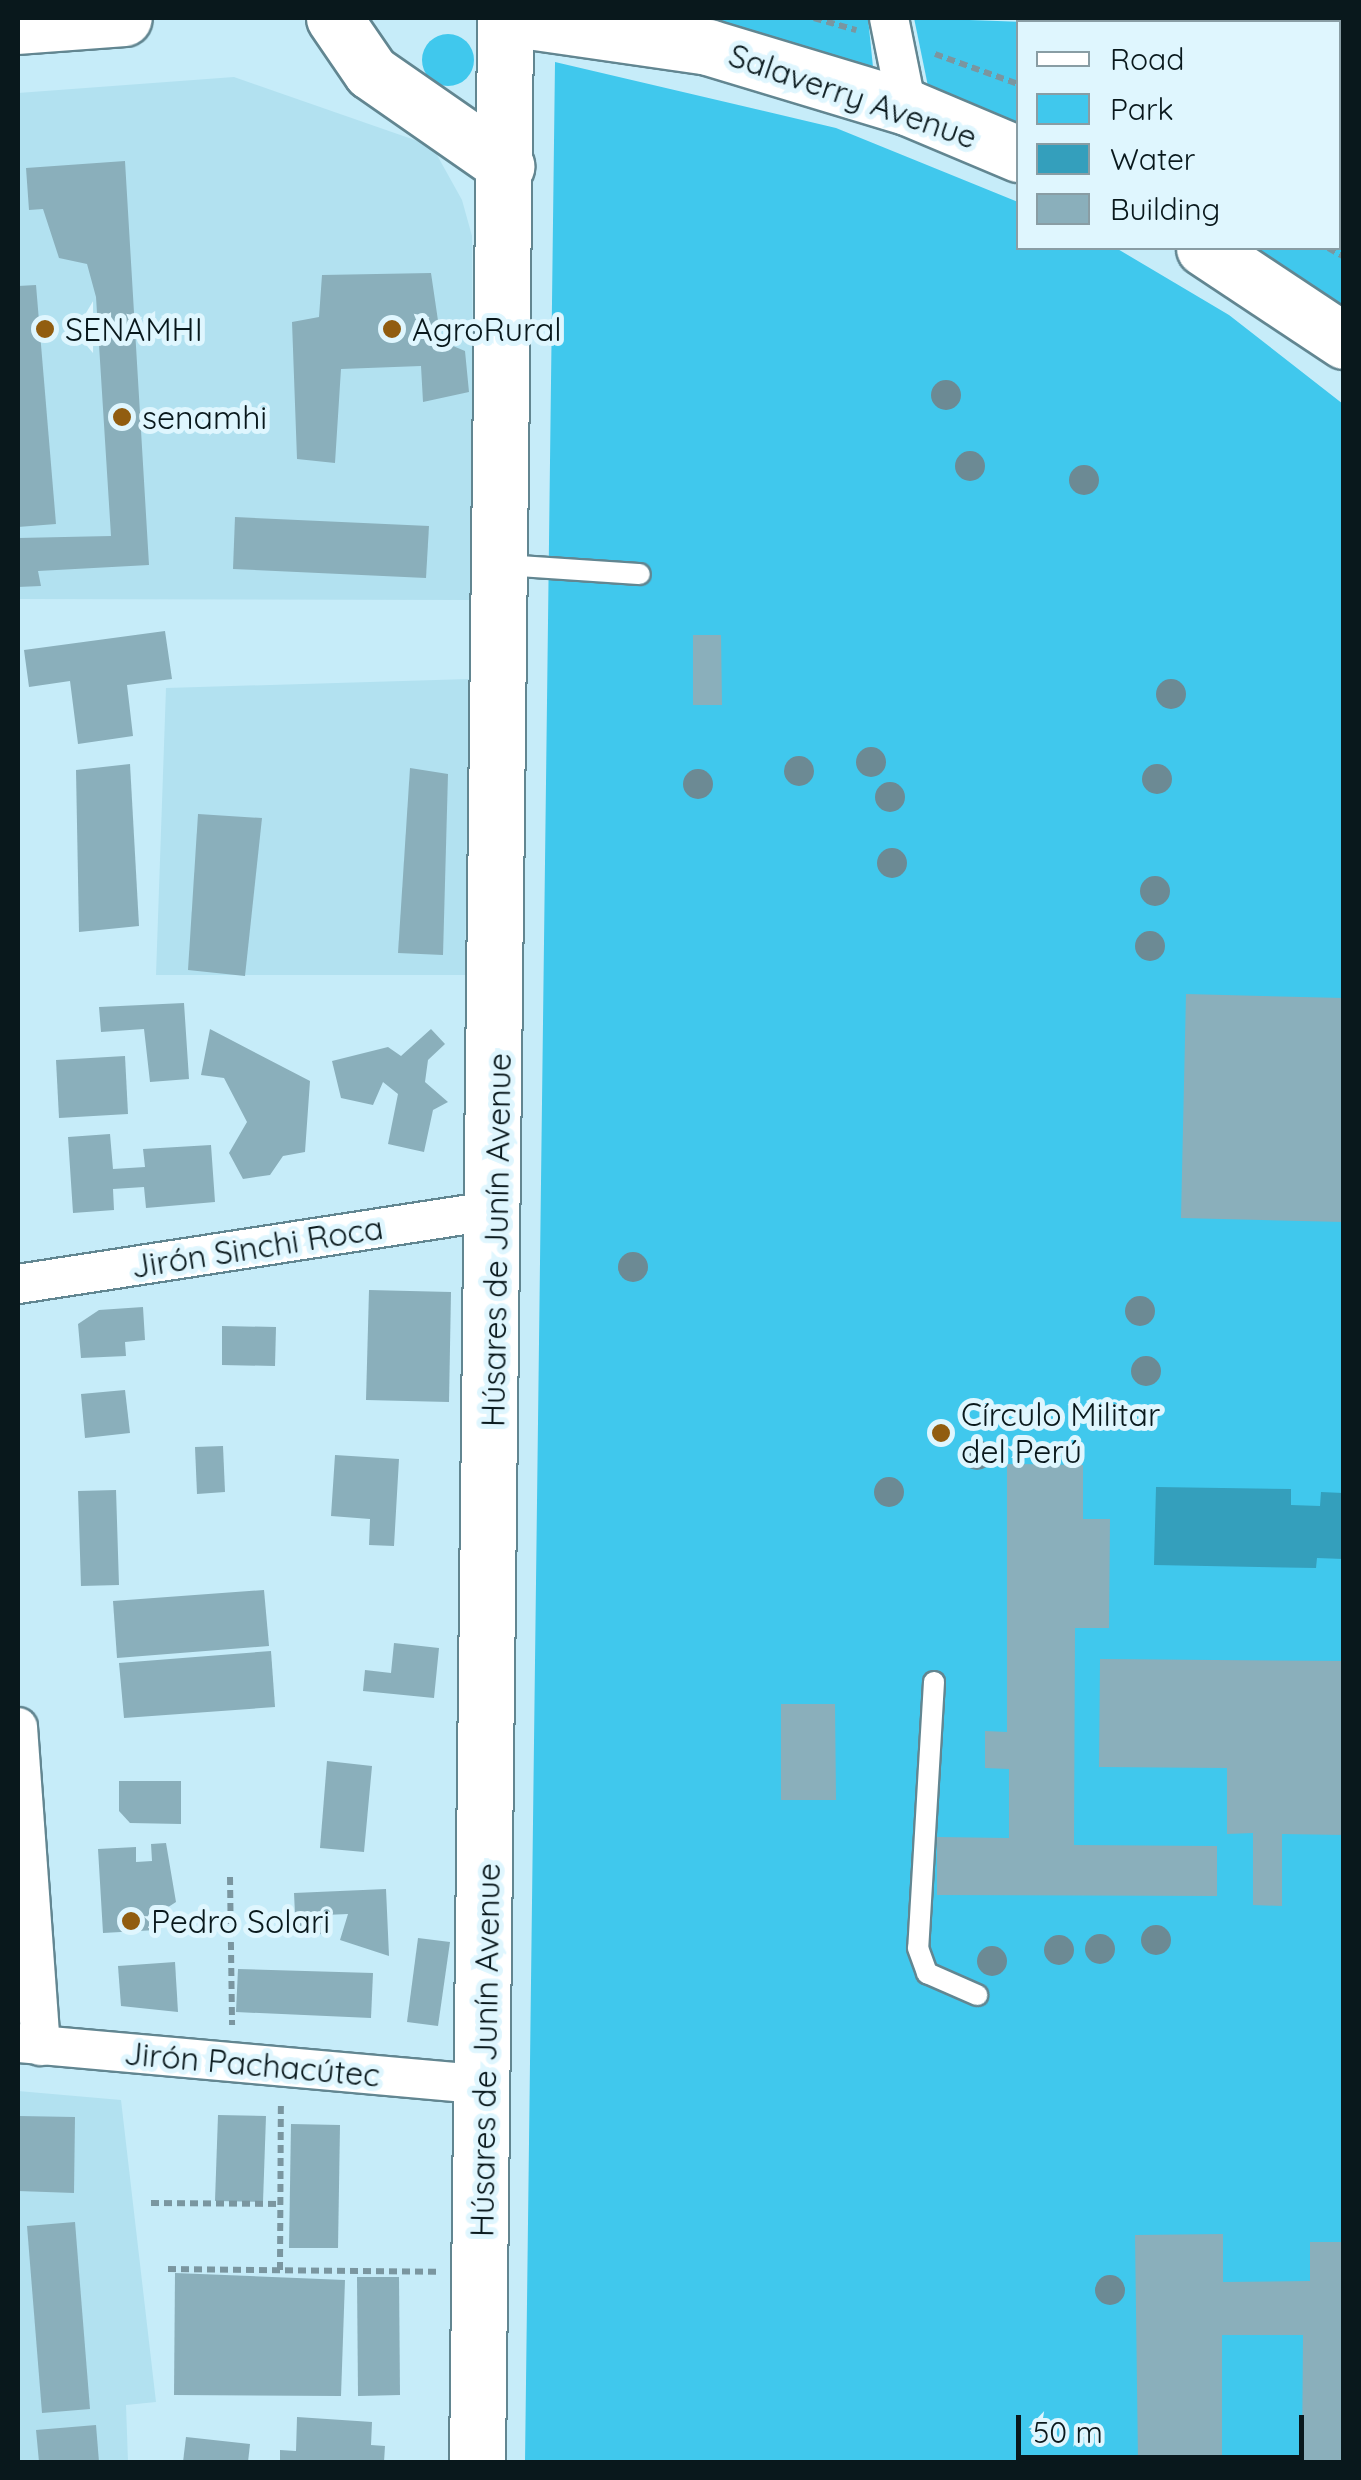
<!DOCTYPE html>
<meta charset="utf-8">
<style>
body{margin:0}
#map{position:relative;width:1361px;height:2480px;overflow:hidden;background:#c6ecf9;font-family:Quicksand,sans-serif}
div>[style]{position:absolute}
.built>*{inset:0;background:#b2e1f0}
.green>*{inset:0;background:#40c8ed}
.round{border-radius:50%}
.water>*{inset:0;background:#349fbc}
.building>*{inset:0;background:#8aafbb}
.path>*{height:6px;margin-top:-3px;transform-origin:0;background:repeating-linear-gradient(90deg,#7a96a0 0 8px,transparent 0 13px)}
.roads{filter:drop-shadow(2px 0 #628691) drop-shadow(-2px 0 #628691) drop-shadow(0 2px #628691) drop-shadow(0 -2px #628691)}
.lane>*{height:20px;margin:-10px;padding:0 10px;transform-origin:10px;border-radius:10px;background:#fff}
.street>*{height:38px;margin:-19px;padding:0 19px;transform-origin:19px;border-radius:19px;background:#fff}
.secondary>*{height:55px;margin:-27.5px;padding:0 27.5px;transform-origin:27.5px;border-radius:27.5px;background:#fff}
.trees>*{width:30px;height:30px;margin:-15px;border-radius:50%;background:#6c8a94}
.dots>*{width:28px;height:28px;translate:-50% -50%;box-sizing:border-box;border:5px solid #dff6fe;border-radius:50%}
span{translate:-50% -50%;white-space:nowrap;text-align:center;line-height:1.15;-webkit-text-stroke:10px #dff6fe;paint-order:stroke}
.street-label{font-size:32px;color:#09181c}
.poi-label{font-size:32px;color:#09181c}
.left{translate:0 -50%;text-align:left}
.frame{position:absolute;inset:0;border:20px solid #09181c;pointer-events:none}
.legend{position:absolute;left:1016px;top:20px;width:325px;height:230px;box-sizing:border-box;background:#dff6fe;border:2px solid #899da4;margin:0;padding:12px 18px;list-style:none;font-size:30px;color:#09181c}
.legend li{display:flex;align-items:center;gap:20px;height:50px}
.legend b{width:50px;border:2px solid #899da4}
.scale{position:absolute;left:1016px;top:2415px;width:288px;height:45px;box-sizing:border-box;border:5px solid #09181c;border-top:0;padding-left:12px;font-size:30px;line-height:35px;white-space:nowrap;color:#09181c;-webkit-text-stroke:8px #dff6fe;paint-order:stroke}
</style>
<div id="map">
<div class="built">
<div style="clip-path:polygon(234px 77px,432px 146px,462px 200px,472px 236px,474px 600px,18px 599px,18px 93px)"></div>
<div style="clip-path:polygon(469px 679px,465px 975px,156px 975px,166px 688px)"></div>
<div style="clip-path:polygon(18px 2091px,121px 2100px,156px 2402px,126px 2405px,128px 2462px,18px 2462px)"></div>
</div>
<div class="green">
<div style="clip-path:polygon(701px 18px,868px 18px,873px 67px,740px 27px)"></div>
<div style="clip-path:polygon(914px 18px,1022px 22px,1018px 134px,930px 96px)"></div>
<div style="clip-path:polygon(1122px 18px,1343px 18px,1343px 126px,1338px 22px)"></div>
<div class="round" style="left:422px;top:34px;width:52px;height:52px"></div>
<div style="clip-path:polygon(555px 62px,836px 128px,1018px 202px,1018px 248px,1116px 248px,1229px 315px,1343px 404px,1344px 2462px,525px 2462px)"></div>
<div style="clip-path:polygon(1339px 202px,1343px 205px,1343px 308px,1247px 248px,1338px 248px)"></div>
</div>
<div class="water">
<div style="clip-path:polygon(1156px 1487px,1291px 1489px,1291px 1505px,1320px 1506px,1321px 1492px,1343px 1493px,1343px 1559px,1317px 1558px,1316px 1568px,1154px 1565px)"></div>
</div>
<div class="building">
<div style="clip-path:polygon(125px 161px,149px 565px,38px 571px,41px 586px,18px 587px,18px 538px,111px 536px,96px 297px,87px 264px,59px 258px,43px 209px,29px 210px,26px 168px)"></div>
<div style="clip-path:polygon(431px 273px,441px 341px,465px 351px,469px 392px,423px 402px,421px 366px,341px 369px,335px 463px,297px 459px,292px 322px,319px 317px,322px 275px)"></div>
<div style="clip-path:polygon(36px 285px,56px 524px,18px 527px,18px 286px)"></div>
<div style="clip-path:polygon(235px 517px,429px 526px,426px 578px,233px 569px)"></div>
<div style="clip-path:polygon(165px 631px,172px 679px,127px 685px,133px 736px,78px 744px,70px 681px,29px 687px,24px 650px)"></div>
<div style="clip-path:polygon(693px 635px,721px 635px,722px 705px,693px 705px)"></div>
<div style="clip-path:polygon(130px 764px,139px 926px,79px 932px,76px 770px)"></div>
<div style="clip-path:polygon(410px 768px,448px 774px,443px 955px,398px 953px)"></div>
<div style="clip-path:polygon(198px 814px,262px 818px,245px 976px,188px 970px)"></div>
<div style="clip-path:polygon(1186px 994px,1344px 998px,1344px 1222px,1181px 1218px)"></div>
<div style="clip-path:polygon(184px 1003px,189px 1079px,150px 1082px,144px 1029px,101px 1032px,99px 1007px)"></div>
<div style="clip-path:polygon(210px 1029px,310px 1081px,305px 1152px,283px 1156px,270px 1175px,243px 1179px,229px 1153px,247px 1122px,224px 1078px,201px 1075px)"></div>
<div style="clip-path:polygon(431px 1029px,445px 1044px,428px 1060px,425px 1082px,448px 1102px,433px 1110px,424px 1152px,388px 1144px,398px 1094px,383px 1082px,373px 1105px,341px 1098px,332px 1061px,388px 1047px,401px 1056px)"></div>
<div style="clip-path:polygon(125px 1056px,128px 1114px,59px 1118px,56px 1060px)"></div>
<div style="clip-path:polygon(110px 1134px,113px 1169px,145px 1167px,143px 1149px,211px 1145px,215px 1202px,146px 1208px,144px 1187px,113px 1189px,114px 1210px,73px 1213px,68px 1137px)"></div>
<div style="clip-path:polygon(369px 1290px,451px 1292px,449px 1402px,366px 1400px)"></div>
<div style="clip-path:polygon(143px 1307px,145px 1340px,125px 1342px,126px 1356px,81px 1358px,78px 1324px,99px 1310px)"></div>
<div style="clip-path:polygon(222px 1326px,276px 1327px,275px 1366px,222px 1365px)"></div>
<div style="clip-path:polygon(125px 1390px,130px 1433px,85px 1438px,81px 1394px)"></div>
<div style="clip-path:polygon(223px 1446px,225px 1492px,197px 1494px,195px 1447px)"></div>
<div style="clip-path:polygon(335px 1455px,399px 1459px,394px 1546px,369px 1545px,370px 1519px,331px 1516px)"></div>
<div style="clip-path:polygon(1007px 1464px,1083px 1465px,1083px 1519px,1110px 1519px,1109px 1628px,1075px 1628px,1074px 1845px,1217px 1846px,1217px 1896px,937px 1895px,937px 1837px,1009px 1838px,1009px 1769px,985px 1768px,985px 1731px,1007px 1732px)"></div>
<div style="clip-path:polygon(116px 1490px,119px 1585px,81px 1586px,78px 1491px)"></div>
<div style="clip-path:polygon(264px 1590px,269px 1646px,117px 1658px,113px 1601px)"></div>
<div style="clip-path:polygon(394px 1643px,439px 1648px,434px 1698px,363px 1691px,365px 1670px,391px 1673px)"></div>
<div style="clip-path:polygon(271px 1651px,275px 1707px,124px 1718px,119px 1663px)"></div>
<div style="clip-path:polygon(1100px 1659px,1344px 1661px,1344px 1835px,1282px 1834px,1282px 1906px,1253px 1905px,1253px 1833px,1227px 1834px,1227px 1768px,1099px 1767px)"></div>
<div style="clip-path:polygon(781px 1704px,835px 1704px,836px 1800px,781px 1800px)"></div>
<div style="clip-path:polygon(327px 1761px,372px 1766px,364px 1852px,320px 1848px)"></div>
<div style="clip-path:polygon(119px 1781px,181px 1781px,181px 1824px,130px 1823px,119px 1811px)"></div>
<div style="clip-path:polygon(166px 1843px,176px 1902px,156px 1915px,156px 1930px,103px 1933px,98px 1849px,136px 1847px,136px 1862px,152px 1861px,151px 1844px)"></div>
<div style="clip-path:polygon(386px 1889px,389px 1956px,340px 1940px,348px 1914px,325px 1915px,325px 1934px,296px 1935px,294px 1893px)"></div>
<div style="clip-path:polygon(418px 1938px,450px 1942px,438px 2026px,407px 2022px)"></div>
<div style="clip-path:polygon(175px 1962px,178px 2012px,121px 2006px,118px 1966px)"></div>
<div style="clip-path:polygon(238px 1969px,373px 1973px,371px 2018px,236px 2012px)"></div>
<div style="clip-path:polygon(218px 2115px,266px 2116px,263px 2202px,215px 2201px)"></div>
<div style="clip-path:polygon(19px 2116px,75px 2117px,74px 2193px,18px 2191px)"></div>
<div style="clip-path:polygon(291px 2124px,340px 2125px,338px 2248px,289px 2248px)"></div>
<div style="clip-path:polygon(75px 2222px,90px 2409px,42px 2413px,27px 2226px)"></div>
<div style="clip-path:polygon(1223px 2234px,1223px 2282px,1310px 2281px,1310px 2242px,1344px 2242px,1344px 2462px,1302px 2462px,1303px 2335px,1222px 2335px,1222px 2462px,1138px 2462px,1135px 2235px)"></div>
<div style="clip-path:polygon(175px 2273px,345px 2280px,341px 2396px,174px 2395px)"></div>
<div style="clip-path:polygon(357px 2277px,399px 2277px,400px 2395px,358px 2396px)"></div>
<div style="clip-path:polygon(297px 2417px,372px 2422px,371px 2445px,385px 2446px,384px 2462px,280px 2462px,280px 2450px,296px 2451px)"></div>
<div style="clip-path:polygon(96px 2425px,99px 2462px,39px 2462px,36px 2430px)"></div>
<div style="clip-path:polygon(186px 2437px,250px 2444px,248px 2462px,183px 2462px)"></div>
</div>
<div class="path">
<div style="left:814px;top:18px;width:44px;rotate:15.9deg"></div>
<div style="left:935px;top:54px;width:88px;rotate:19.9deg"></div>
<div style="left:1328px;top:248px;width:18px;rotate:29deg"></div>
<div style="left:230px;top:1877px;width:148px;rotate:89.2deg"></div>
<div style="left:151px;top:2203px;width:130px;rotate:0.4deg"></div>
<div style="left:168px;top:2269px;width:269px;rotate:0.6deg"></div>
<div style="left:280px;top:2270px;width:169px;rotate:-89.7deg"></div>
</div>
<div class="roads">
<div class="lane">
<div style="left:503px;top:565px;width:137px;rotate:3.8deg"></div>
<div style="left:934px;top:1682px;width:266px;rotate:93.4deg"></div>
<div style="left:918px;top:1948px;width:27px;rotate:70deg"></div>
<div style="left:927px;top:1973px;width:55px;rotate:23.7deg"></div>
</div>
<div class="street">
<div style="left:889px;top:18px;width:91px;rotate:78.6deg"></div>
<div style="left:18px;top:1284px;width:485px;rotate:-8.8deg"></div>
<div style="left:18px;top:1727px;width:320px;rotate:85.9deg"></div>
<div style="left:18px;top:2043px;width:470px;rotate:5.1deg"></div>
</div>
<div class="secondary">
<div style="left:334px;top:18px;width:65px;rotate:55.6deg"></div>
<div style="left:371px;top:72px;width:165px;rotate:34.8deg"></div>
<div style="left:507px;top:18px;width:203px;rotate:8.2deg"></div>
<div style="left:708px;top:47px;width:208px;rotate:16.8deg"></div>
<div style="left:907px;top:107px;width:121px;rotate:22.9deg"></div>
<div style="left:1072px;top:18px;width:12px;rotate:20deg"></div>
<div style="left:18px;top:26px;width:106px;rotate:-4.3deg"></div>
<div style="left:1338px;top:163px;width:7px;rotate:27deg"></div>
<div style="left:1204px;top:248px;width:168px;rotate:33.6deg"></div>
<div style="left:477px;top:2462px;width:2444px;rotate:-89.34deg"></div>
</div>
</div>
<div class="trees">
<div style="left:946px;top:395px"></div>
<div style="left:970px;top:466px"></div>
<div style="left:1084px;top:480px"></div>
<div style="left:1171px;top:694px"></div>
<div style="left:871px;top:762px"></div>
<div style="left:799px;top:771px"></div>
<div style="left:1157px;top:779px"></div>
<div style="left:698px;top:784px"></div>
<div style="left:890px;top:797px"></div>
<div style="left:892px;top:863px"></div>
<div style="left:1155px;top:891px"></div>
<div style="left:1150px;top:946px"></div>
<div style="left:633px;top:1267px"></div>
<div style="left:1140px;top:1311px"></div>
<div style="left:1146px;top:1371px"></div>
<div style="left:977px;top:1455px"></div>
<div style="left:889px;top:1492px"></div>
<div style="left:1156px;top:1940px"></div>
<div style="left:1100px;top:1949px"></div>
<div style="left:1059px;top:1950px"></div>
<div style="left:992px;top:1961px"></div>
<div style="left:1110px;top:2290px"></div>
</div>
<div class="dots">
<div style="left:45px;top:329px;background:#915d10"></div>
<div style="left:392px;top:329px;background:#915d10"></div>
<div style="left:122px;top:417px;background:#915d10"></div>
<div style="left:941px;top:1433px;background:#915d10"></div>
<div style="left:131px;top:1921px;background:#915d10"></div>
</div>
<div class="street-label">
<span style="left:853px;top:96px;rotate:19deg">Salaverry Avenue</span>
<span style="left:496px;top:1240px;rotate:-89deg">Húsares de Junín Avenue</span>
<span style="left:257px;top:1247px;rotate:-9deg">Jirón Sinchi Roca</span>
<span style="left:485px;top:2050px;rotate:-89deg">Húsares de Junín Avenue</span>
<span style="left:252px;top:2064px;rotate:5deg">Jirón Pachacútec</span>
</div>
<div class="poi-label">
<span class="left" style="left:65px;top:329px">SENAMHI</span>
<span class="left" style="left:412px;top:329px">AgroRural</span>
<span class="left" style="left:142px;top:417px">senamhi</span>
<span class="left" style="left:961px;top:1433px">Círculo Militar<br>del Perú</span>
<span class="left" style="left:151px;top:1921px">Pedro Solari</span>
</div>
<div class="frame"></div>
<ul class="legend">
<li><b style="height:12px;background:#fff"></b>Road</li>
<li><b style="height:28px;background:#40c8ed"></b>Park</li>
<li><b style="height:28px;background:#349fbc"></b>Water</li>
<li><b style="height:28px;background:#8aafbb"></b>Building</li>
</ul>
<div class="scale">50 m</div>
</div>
